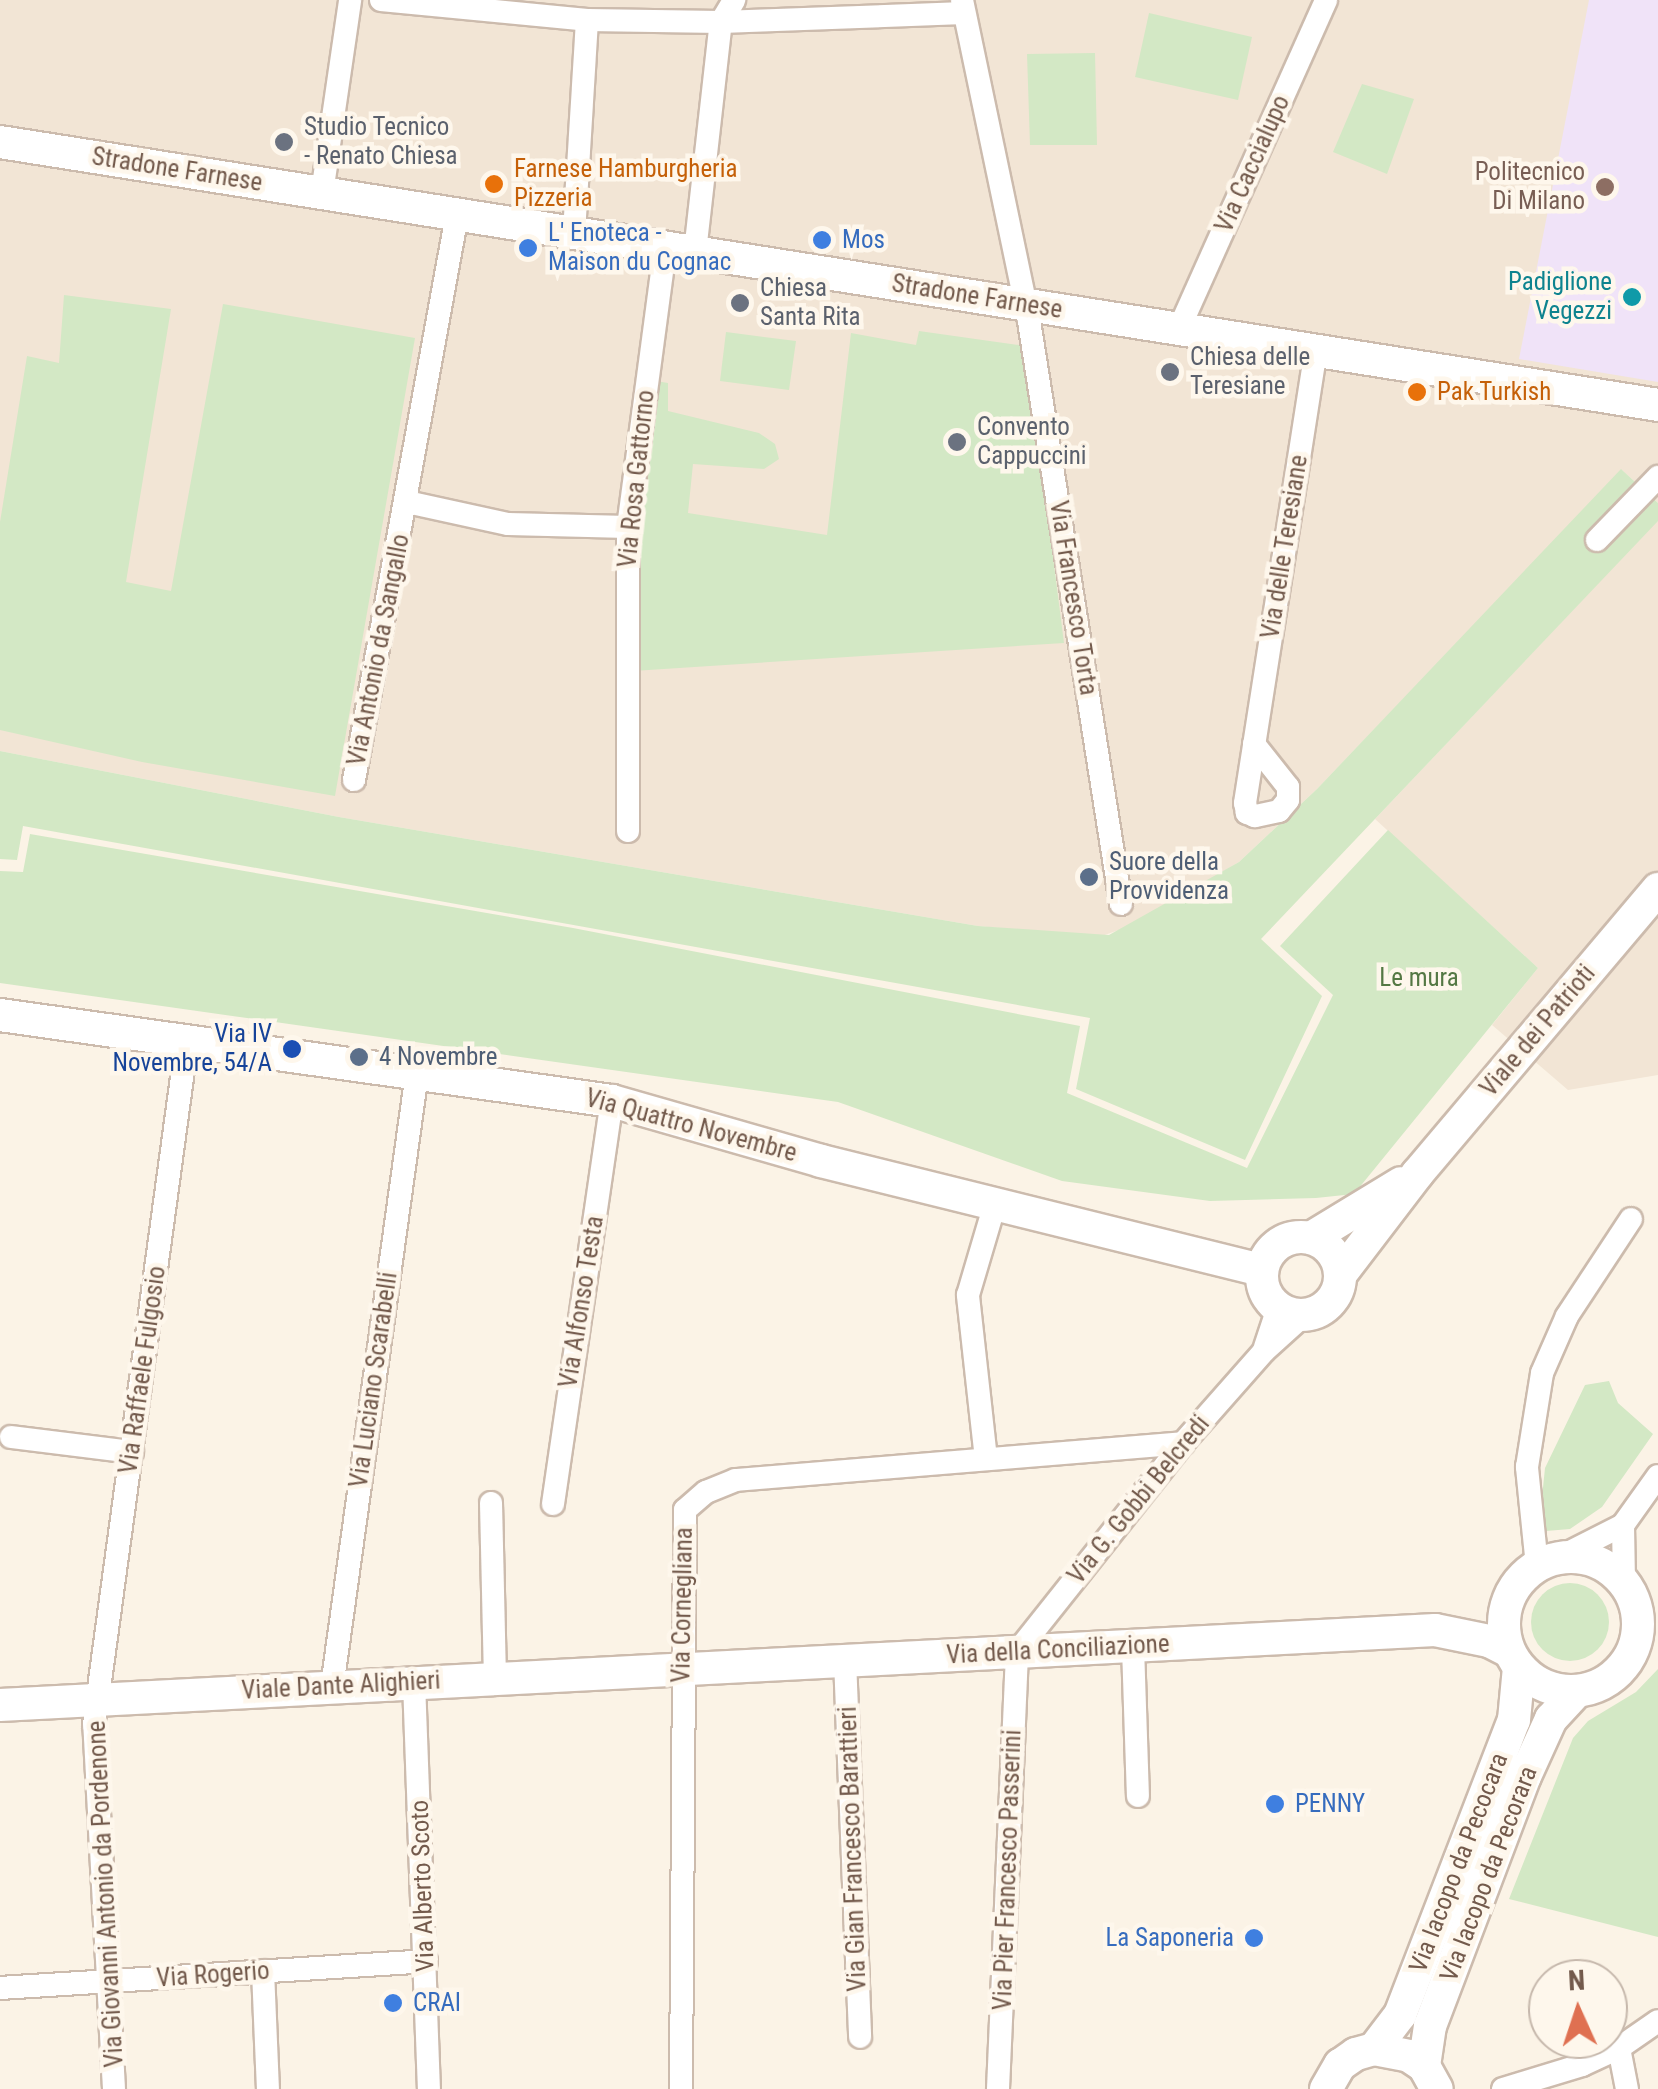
<!DOCTYPE html>
<style>
body{margin:0}
#map{position:relative;width:1658px;height:2089px;overflow:hidden;background:#fbf3e6;font-family:"Roboto Condensed",sans-serif}
div>[style]{position:absolute}
.residential>*{inset:0;background:#f2e5d5}
.education>*{inset:0;background:#f0e3f8}
.green>*{inset:0;background:#d3e8c5}
.round{border-radius:50%}
.roads{filter:drop-shadow(2px 0 #ccbbad) drop-shadow(-2px 0 #ccbbad) drop-shadow(0 2px #ccbbad) drop-shadow(0 -2px #ccbbad)}
.street>*{height:22px;margin:-11px;padding:0 11px;transform-origin:11px;border-radius:11px;background:#fff}
.secondary>*{height:32px;margin:-16px;padding:0 16px;transform-origin:16px;border-radius:16px;background:#fff}
.secondary>.ring{margin:-16px;padding:0;box-sizing:content-box;background:none;border:32px solid #fff;border-radius:50%}
.dots>*{width:28px;height:28px;translate:-50% -50%;box-sizing:border-box;border:5px solid #fef7ec;border-radius:50%}
span{translate:-50% -50%;white-space:nowrap;text-align:center;line-height:1.15;-webkit-text-stroke:9px #fef7ec;paint-order:stroke}
.worship-label{font-size:25px;color:#5b616d}
.left{translate:0 -50%;text-align:left}
.street-label{font-size:25px;color:#735a4c}
.food-label{font-size:25px;color:#c56008}
.education-label{font-size:25px;color:#785e54}
.right{translate:-100% -50%;text-align:right}
.shop-label{font-size:25px;color:#366cbe}
.culture-label{font-size:25px;color:#0d838f}
.service-label{font-size:25px;color:#4e5e75}
.park-label{font-size:25px;color:#547844}
.transit-label{font-size:25px;color:#164399}
.north{position:absolute;left:1528px;top:1959px;width:100px;height:100px;box-sizing:border-box;background:#fef7ec;border:2px solid #c6b8ac;border-radius:50%;rotate:357deg;font-size:28px;font-weight:700;line-height:40px;text-align:center;color:#735a4c}
.north::after{content:'';display:block;margin:auto;width:35px;height:45px;background:#df7051;clip-path:polygon(50% 0,100% 100%,50% 72%,0 100%)}
</style>
<div id="map">
<div class="residential">
<div style="clip-path:polygon(0 0,1658px 0,1658px 503px,1622px 470px,1317px 789px,1239px 862px,1133px 925px,1099px 937px,978px 926px,339px 817px,0 751px)"></div>
<div style="clip-path:polygon(1658px 520px,1658px 1075px,1568px 1090px,1492px 1025px,1538px 968px,1375px 819px)"></div>
</div>
<div class="education">
<div style="clip-path:polygon(1589px 0,1658px 0,1658px 382px,1519px 359px)"></div>
</div>
<div class="green">
<div style="clip-path:polygon(1149px 13px,1252px 37px,1238px 100px,1135px 77px)"></div>
<div style="clip-path:polygon(1095px 53px,1097px 145px,1030px 145px,1027px 54px)"></div>
<div style="clip-path:polygon(1362px 84px,1414px 99px,1387px 174px,1333px 152px)"></div>
<div style="clip-path:polygon(64px 295px,171px 309px,126px 582px,171px 591px,223px 304px,415px 338px,335px 796px,142px 762px,0 730px,0 522px,27px 356px,59px 363px)"></div>
<div style="clip-path:polygon(919px 331px,1026px 346px,1064px 643px,633px 671px,635px 527px,656px 381px,668px 383px,668px 411px,759px 433px,775px 444px,779px 459px,764px 469px,693px 464px,688px 513px,827px 535px,851px 333px,916px 345px)"></div>
<div style="clip-path:polygon(726px 332px,796px 341px,789px 390px,720px 381px)"></div>
<div style="clip-path:polygon(1621px 469px,1658px 503px,1658px 521px,1261px 939px,1322px 996px,1245px 1160px,1076px 1089px,1090px 1018px,23px 826px,17px 860px,0 859px,0 751px,339px 817px,978px 926px,1109px 935px,1239px 862px,1317px 789px)"></div>
<div style="clip-path:polygon(1388px 830px,1538px 968px,1354px 1194px,1316px 1198px,1210px 1201px,1062px 1181px,838px 1102px,0 983px,0 871px,23px 872px,30px 834px,573px 928px,1080px 1026px,1067px 1093px,1247px 1168px,1333px 995px,1280px 946px)"></div>
<div style="clip-path:polygon(1609px 1381px,1618px 1403px,1653px 1434px,1602px 1507px,1570px 1529px,1546px 1531px,1540px 1517px,1545px 1468px,1585px 1385px)"></div>
<div class="round" style="left:1531px;top:1583px;width:78px;height:78px"></div>
<div style="clip-path:polygon(1658px 1669px,1658px 1937px,1509px 1899px,1573px 1738px,1588px 1721px,1636px 1692px)"></div>
</div>
<div class="roads">
<div class="street">
<div style="left:381px;top:0;width:207px;rotate:5.5deg"></div>
<div style="left:587px;top:20px;width:134px;rotate:0.9deg"></div>
<div style="left:721px;top:22px;width:243px;rotate:-2.1deg"></div>
<div style="left:962px;top:0;width:328px;rotate:78.2deg"></div>
<div style="left:1029px;top:321px;width:590px;rotate:81.03deg"></div>
<div style="left:322px;top:193px;width:195px;rotate:-81.7deg"></div>
<div style="left:574px;top:233px;width:213px;rotate:-86.5deg"></div>
<div style="left:695px;top:252px;width:231px;rotate:-83.6deg"></div>
<div style="left:721px;top:22px;width:26px;rotate:-59deg"></div>
<div style="left:1179px;top:329px;width:360px;rotate:-65.9deg"></div>
<div style="left:407px;top:502px;width:103px;rotate:12.3deg"></div>
<div style="left:508px;top:524px;width:120px;rotate:1.4deg"></div>
<div style="left:1597px;top:540px;width:88px;rotate:-45.9deg"></div>
<div style="left:1254px;top:744px;width:55px;rotate:51.7deg"></div>
<div style="left:1288px;top:787px;width:13px;rotate:90deg"></div>
<div style="left:1288px;top:800px;width:14px;rotate:129deg"></div>
<div style="left:1279px;top:811px;width:25px;rotate:168deg"></div>
<div style="left:1255px;top:816px;width:9px;rotate:-159deg"></div>
<div style="left:1247px;top:813px;width:10px;rotate:-101deg"></div>
<div style="left:1245px;top:803px;width:459px;rotate:-81.1deg"></div>
<div style="left:354px;top:780px;width:574px;rotate:-79.67deg"></div>
<div style="left:628px;top:831px;width:304px;rotate:-90deg"></div>
<div style="left:628px;top:527px;width:281px;rotate:-82.4deg"></div>
<div style="left:1265px;top:1347px;width:41px;rotate:-71.6deg"></div>
<div style="left:11px;top:1437px;width:122px;rotate:7.1deg"></div>
<div style="left:986px;top:1459px;width:165px;rotate:-96.3deg"></div>
<div style="left:968px;top:1295px;width:95px;rotate:-73.5deg"></div>
<div style="left:491px;top:1503px;width:175px;rotate:88.7deg"></div>
<div style="left:553px;top:1504px;width:407px;rotate:-81.7deg"></div>
<div style="left:1623px;top:1525px;width:57px;rotate:89deg"></div>
<div style="left:1558px;top:1558px;width:73px;rotate:-26.9deg"></div>
<div style="left:1623px;top:1525px;width:60px;rotate:-54.5deg"></div>
<div style="left:1537px;top:1566px;width:100px;rotate:-95.8deg"></div>
<div style="left:1527px;top:1467px;width:95px;rotate:-80.9deg"></div>
<div style="left:1542px;top:1373px;width:62px;rotate:-66.3deg"></div>
<div style="left:1567px;top:1316px;width:116px;rotate:-56.6deg"></div>
<div style="left:1133px;top:1647px;width:149px;rotate:88.1deg"></div>
<div style="left:845px;top:1660px;width:377px;rotate:87.7deg"></div>
<div style="left:414px;top:1682px;width:407px;rotate:87.9deg"></div>
<div style="left:332px;top:1687px;width:620px;rotate:-82.12deg"></div>
<div style="left:263px;top:1971px;width:118px;rotate:87.6deg"></div>
<div style="left:0;top:1988px;width:427px;rotate:-3.6deg"></div>
<div style="left:1619px;top:2048px;width:42px;rotate:79deg"></div>
<div style="left:114px;top:2089px;width:365px;rotate:-93.1deg"></div>
<div style="left:94px;top:1725px;width:690px;rotate:-82.26deg"></div>
<div style="left:681px;top:2089px;width:579px;rotate:-89.6deg"></div>
<div style="left:685px;top:1510px;width:28px;rotate:-41deg"></div>
<div style="left:706px;top:1492px;width:32px;rotate:-22deg"></div>
<div style="left:736px;top:1480px;width:449px;rotate:-4.7deg"></div>
<div style="left:998px;top:2089px;width:437px;rotate:-87.5deg"></div>
<div style="left:1017px;top:1652px;width:267px;rotate:-51.5deg"></div>
<div style="left:1183px;top:1443px;width:123px;rotate:-48.6deg"></div>
<div style="left:1264px;top:1351px;width:54px;rotate:-42deg"></div>
<div style="left:1503px;top:2089px;width:83px;rotate:-16.9deg"></div>
<div style="left:1582px;top:2065px;width:41px;rotate:-24.7deg"></div>
<div style="left:1619px;top:2048px;width:47px;rotate:-34.7deg"></div>
</div>
<div class="secondary">
<div style="left:0;top:142px;width:1679px;rotate:9.01deg"></div>
<div style="left:0;top:1015px;width:618px;rotate:8deg"></div>
<div style="left:612px;top:1101px;width:217px;rotate:16deg"></div>
<div style="left:821px;top:1161px;width:454px;rotate:13.9deg"></div>
<div class="ring" style="left:1262px;top:1237px;width:46px;height:46px"></div>
<div style="left:1311px;top:1238px;width:105px;rotate:-31.4deg"></div>
<div style="left:1340px;top:1275px;width:128px;rotate:-52.6deg"></div>
<div style="left:1418px;top:1173px;width:372px;rotate:-49.8deg"></div>
<div class="ring" style="left:1504px;top:1557px;width:102px;height:102px"></div>
<div style="left:0;top:1705px;width:1437px;rotate:-2.99deg"></div>
<div style="left:1435px;top:1630px;width:55px;rotate:11.5deg"></div>
<div style="left:1489px;top:1641px;width:22px;rotate:27deg"></div>
<div style="left:1374px;top:2049px;width:43px;rotate:-52.6deg"></div>
<div style="left:1400px;top:2015px;width:316px;rotate:-68.9deg"></div>
<div style="left:1514px;top:1720px;width:53px;rotate:-84.6deg"></div>
<div style="left:1424px;top:2066px;width:40px;rotate:-81.5deg"></div>
<div style="left:1430px;top:2026px;width:267px;rotate:-69.2deg"></div>
<div style="left:1525px;top:1776px;width:63px;rotate:-65.5deg"></div>
<div style="left:1551px;top:1719px;width:37px;rotate:-47deg"></div>
<div style="left:1326px;top:2089px;width:28px;rotate:-60deg"></div>
<div style="left:1340px;top:2065px;width:19px;rotate:-35deg"></div>
<div style="left:1356px;top:2054px;width:19px;rotate:-16deg"></div>
<div style="left:1374px;top:2049px;width:36px;rotate:11deg"></div>
<div style="left:1409px;top:2056px;width:18px;rotate:34deg"></div>
<div style="left:1424px;top:2066px;width:26px;rotate:61deg"></div>
</div>
</div>
<div class="dots">
<div style="left:284px;top:142px;background:#6b7280"></div>
<div style="left:494px;top:184px;background:#e8710a"></div>
<div style="left:1605px;top:187px;background:#8d6e63"></div>
<div style="left:822px;top:240px;background:#3f7fe0"></div>
<div style="left:528px;top:248px;background:#3f7fe0"></div>
<div style="left:1632px;top:297px;background:#0f9aa8"></div>
<div style="left:740px;top:303px;background:#6b7280"></div>
<div style="left:1170px;top:372px;background:#6b7280"></div>
<div style="left:1417px;top:392px;background:#e8710a"></div>
<div style="left:957px;top:442px;background:#6b7280"></div>
<div style="left:1089px;top:877px;background:#5c6f8a"></div>
<div style="left:292px;top:1049px;background:#1a4fb4"></div>
<div style="left:359px;top:1057px;background:#5c6f8a"></div>
<div style="left:1275px;top:1804px;background:#3f7fe0"></div>
<div style="left:1254px;top:1938px;background:#3f7fe0"></div>
<div style="left:393px;top:2003px;background:#3f7fe0"></div>
</div>
<div class="worship-label">
<span class="left" style="left:304px;top:142px">Studio Tecnico<br>- Renato Chiesa</span>
<span class="left" style="left:760px;top:303px">Chiesa<br>Santa Rita</span>
<span class="left" style="left:1190px;top:372px">Chiesa delle<br>Teresiane</span>
<span class="left" style="left:977px;top:442px">Convento<br>Cappuccini</span>
</div>
<div class="street-label">
<span style="left:1253px;top:164px;rotate:-66deg">Via Caccialupo</span>
<span style="left:177px;top:170px;rotate:9deg">Stradone Farnese</span>
<span style="left:977px;top:297px;rotate:9deg">Stradone Farnese</span>
<span style="left:637px;top:479px;rotate:-84deg">Via Rosa Gattorno</span>
<span style="left:1285px;top:547px;rotate:-81deg">Via delle Teresiane</span>
<span style="left:1073px;top:598px;rotate:81deg">Via Francesco Torta</span>
<span style="left:379px;top:650px;rotate:-79deg">Via Antonio da Sangallo</span>
<span style="left:1538px;top:1031px;rotate:-50deg">Viale dei Patrioti</span>
<span style="left:691px;top:1126px;rotate:15deg">Via Quattro Novembre</span>
<span style="left:582px;top:1302px;rotate:-81deg">Via Alfonso Testa</span>
<span style="left:143px;top:1370px;rotate:-82deg">Via Raffaele Fulgosio</span>
<span style="left:374px;top:1380px;rotate:-82deg">Via Luciano Scarabelli</span>
<span style="left:1139px;top:1500px;rotate:-51deg">Via G. Gobbi Belcredi</span>
<span style="left:683px;top:1605px;rotate:-89deg">Via Cornegliana</span>
<span style="left:1058px;top:1650px;rotate:-3deg">Via della Conciliazione</span>
<span style="left:341px;top:1686px;rotate:-3deg">Viale Dante Alighieri</span>
<span style="left:853px;top:1849px;rotate:-92deg">Via Gian Francesco Barattieri</span>
<span style="left:1459px;top:1863px;rotate:-69deg">Via Iacopo da Pecocara</span>
<span style="left:1008px;top:1870px;rotate:-88deg">Via Pier Francesco Passerini</span>
<span style="left:1489px;top:1874px;rotate:-69deg">Via Iacopo da Pecorara</span>
<span style="left:423px;top:1886px;rotate:-92deg">Via Alberto Scoto</span>
<span style="left:106px;top:1894px;rotate:-93deg">Via Giovanni Antonio da Pordenone</span>
<span style="left:213px;top:1975px;rotate:-4deg">Via Rogerio</span>
</div>
<div class="food-label">
<span class="left" style="left:514px;top:184px">Farnese Hamburgheria<br>Pizzeria</span>
<span class="left" style="left:1437px;top:392px">Pak Turkish</span>
</div>
<div class="education-label">
<span class="right" style="left:1585px;top:187px">Politecnico<br>Di Milano</span>
</div>
<div class="shop-label">
<span class="left" style="left:548px;top:248px">L' Enoteca -<br>Maison du Cognac</span>
<span class="left" style="left:842px;top:240px">Mos</span>
<span class="left" style="left:1295px;top:1804px">PENNY</span>
<span class="right" style="left:1234px;top:1938px">La Saponeria</span>
<span class="left" style="left:413px;top:2003px">CRAI</span>
</div>
<div class="culture-label">
<span class="right" style="left:1612px;top:297px">Padiglione<br>Vegezzi</span>
</div>
<div class="service-label">
<span class="left" style="left:1109px;top:877px">Suore della<br>Provvidenza</span>
<span class="left" style="left:379px;top:1057px">4 Novembre</span>
</div>
<div class="park-label">
<span style="left:1419px;top:978px">Le mura</span>
</div>
<div class="transit-label">
<span class="right" style="left:272px;top:1049px">Via IV<br>Novembre, 54/A</span>
</div>
<div class="north">N</div>
</div>
